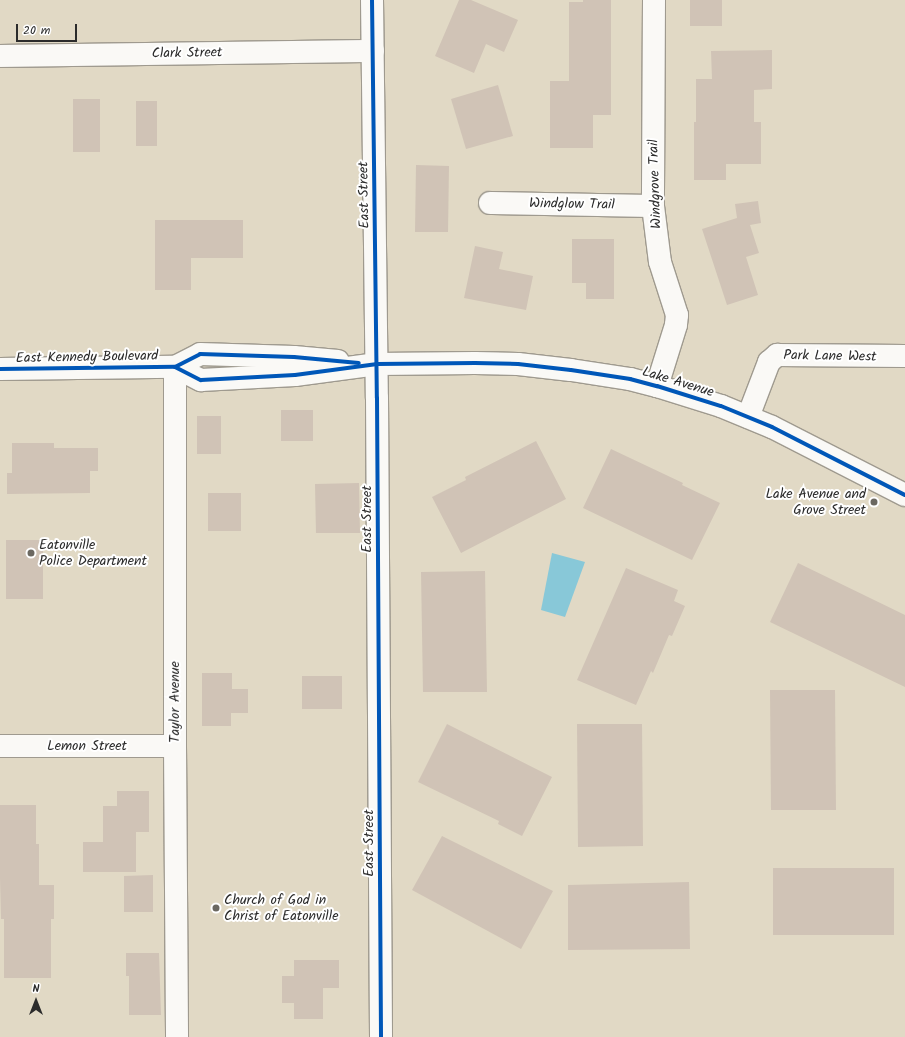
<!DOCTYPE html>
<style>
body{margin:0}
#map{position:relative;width:905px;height:1037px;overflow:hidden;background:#e1d9c5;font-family:Kalam,sans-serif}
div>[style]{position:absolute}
.water>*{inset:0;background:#88c8d8}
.building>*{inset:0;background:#d0c3b6}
.roads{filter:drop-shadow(1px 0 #9f9a8f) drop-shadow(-1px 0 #9f9a8f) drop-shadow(0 1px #9f9a8f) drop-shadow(0 -1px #9f9a8f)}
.street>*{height:22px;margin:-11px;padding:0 11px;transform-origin:11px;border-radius:11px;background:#faf9f6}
.secondary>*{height:22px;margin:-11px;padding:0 11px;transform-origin:11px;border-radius:11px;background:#faf9f6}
.cycleway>*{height:4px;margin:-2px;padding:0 2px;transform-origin:2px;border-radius:2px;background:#0057b8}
.dots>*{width:11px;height:11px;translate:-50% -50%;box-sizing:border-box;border:2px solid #fff;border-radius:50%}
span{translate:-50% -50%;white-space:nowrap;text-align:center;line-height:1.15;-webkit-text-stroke:4px #fff;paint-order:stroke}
.street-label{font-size:14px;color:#2b2b2b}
.poi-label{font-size:14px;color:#2b2b2b}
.right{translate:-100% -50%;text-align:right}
.left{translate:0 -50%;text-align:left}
.north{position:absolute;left:16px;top:981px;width:40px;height:40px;-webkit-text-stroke:3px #fff;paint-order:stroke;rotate:0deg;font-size:11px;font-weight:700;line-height:16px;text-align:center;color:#2b2b2b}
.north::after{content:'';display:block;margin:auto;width:14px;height:18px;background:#2b2b2b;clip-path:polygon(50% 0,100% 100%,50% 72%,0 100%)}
.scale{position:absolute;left:16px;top:24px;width:61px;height:18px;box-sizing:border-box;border:2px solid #2b2b2b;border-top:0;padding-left:5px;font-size:12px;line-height:14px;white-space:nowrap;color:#2b2b2b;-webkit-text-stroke:3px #fff;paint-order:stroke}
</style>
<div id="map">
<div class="water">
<div style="clip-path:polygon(552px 553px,585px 562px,565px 617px,541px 610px)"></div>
</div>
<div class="building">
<div style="clip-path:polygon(459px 0,471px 0,518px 20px,504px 52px,486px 44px,474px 73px,435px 56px)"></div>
<div style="clip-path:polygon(583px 0,611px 0,611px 115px,593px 115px,593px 148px,550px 148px,550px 81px,569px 81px,569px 2px,583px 2px)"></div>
<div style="clip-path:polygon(690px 0,722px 0,722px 26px,690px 26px)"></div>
<div style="clip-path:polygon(772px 50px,772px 89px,754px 90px,754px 122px,761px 122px,761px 164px,726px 164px,726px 180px,694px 180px,694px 122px,696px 122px,696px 79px,712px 79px,711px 51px)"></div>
<div style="clip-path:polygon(498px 85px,513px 136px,466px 149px,451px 99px)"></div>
<div style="clip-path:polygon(73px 99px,100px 99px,100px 152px,73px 152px)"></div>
<div style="clip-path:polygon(136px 101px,157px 101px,157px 146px,136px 146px)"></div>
<div style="clip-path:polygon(416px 165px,449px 166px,448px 232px,415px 232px)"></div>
<div style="clip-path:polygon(758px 201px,761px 223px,750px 225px,759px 253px,746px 257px,758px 295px,727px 305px,702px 229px,737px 218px,735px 204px)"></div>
<div style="clip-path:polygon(155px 220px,243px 220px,243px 258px,191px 258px,191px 290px,155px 290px)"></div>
<div style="clip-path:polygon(572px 239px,614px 239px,614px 299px,586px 299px,586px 283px,572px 283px)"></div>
<div style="clip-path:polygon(475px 246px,503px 252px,499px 269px,533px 276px,526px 310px,464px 298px)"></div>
<div style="clip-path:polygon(281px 410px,313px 410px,313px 441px,281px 441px)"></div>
<div style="clip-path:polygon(197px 416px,221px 416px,221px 454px,197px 454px)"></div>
<div style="clip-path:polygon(536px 441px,566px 499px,461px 553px,432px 497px,466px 480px,465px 477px)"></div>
<div style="clip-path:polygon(12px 443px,54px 443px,54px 448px,98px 448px,98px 471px,90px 471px,90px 493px,7px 494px,7px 473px,12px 473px)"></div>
<div style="clip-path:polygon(611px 449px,683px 483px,682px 485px,720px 503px,692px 560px,583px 508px)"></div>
<div style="clip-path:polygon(359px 483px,360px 533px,316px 533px,315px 484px)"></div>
<div style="clip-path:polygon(208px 493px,241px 493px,241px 531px,208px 531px)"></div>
<div style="clip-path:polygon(6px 540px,43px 540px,43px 599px,6px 599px)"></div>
<div style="clip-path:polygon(798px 563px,905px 615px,905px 687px,770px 622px)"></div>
<div style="clip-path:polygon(626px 568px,678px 590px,674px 601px,685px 606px,672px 636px,669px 635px,653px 673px,651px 671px,636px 705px,577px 680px)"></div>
<div style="clip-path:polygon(485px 571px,487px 692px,423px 692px,421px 572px)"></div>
<div style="clip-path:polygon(202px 673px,232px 673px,232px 689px,248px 689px,248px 713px,231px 713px,231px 726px,202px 726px)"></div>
<div style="clip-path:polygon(302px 676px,342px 676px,342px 709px,302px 709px)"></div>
<div style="clip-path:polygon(770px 690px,835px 690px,836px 810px,771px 810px)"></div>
<div style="clip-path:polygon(447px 724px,552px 777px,522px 836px,498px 824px,499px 821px,418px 782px)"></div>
<div style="clip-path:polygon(577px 724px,642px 724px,643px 846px,578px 847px)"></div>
<div style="clip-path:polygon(117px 791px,149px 791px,149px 832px,136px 832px,136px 872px,83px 872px,83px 842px,103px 842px,103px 806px,117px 806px)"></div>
<div style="clip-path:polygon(0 805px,36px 805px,36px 844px,39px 844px,39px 885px,54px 885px,54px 919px,51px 919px,51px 978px,4px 978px,4px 919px,1px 919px,0 878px)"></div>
<div style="clip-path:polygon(442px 836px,553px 891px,521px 949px,412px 890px)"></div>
<div style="clip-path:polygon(773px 868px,894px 868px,894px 935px,773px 935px)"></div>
<div style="clip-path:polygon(153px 875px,153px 912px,124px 912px,124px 876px)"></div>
<div style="clip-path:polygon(689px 882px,690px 949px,568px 950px,568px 885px)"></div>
<div style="clip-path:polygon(126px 953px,159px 953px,161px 1015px,129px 1015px,129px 976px,126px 976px)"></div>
<div style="clip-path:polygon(294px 960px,339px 960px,339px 988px,323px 988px,323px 1019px,294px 1019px,294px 1003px,282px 1003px,282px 976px,294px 976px)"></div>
</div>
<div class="roads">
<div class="street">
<div style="left:372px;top:0;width:398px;rotate:89.3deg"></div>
<div style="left:377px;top:398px;width:639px;rotate:89.64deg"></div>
<div style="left:654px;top:0;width:206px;rotate:90.3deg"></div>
<div style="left:653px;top:206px;width:56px;rotate:82.9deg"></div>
<div style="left:660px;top:262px;width:56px;rotate:72.2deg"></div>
<div style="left:677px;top:315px;width:10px;rotate:96deg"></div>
<div style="left:676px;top:325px;width:64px;rotate:107.3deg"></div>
<div style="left:0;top:56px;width:373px;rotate:-0.8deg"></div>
<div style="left:490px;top:203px;width:163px;rotate:1.1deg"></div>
<div style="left:175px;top:367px;width:379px;rotate:90deg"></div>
<div style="left:175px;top:746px;width:291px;rotate:89.6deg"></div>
<div style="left:748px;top:417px;width:59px;rotate:-69.1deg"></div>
<div style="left:769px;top:362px;width:11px;rotate:-41deg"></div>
<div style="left:777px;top:355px;width:128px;rotate:0.4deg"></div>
<div style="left:0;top:746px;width:175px"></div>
</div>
<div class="secondary">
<div style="left:175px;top:367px;width:28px;rotate:-27deg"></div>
<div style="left:200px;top:354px;width:94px;rotate:1.8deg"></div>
<div style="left:294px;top:357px;width:44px;rotate:5.2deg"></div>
<div style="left:0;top:369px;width:175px;rotate:-0.7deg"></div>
<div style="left:175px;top:367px;width:29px;rotate:27deg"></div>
<div style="left:201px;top:380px;width:94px;rotate:-3deg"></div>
<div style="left:295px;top:375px;width:83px;rotate:-7.6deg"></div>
<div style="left:377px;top:364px;width:98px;rotate:-0.6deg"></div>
<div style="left:475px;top:363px;width:43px;rotate:1.3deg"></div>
<div style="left:518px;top:364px;width:53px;rotate:6.5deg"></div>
<div style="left:571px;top:370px;width:60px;rotate:8.7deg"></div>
<div style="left:630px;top:379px;width:28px;rotate:15deg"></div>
<div style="left:657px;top:386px;width:67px;rotate:17.4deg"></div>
<div style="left:721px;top:406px;width:55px;rotate:22.4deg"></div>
<div style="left:772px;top:427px;width:149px;rotate:27.1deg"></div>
</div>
</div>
<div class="cycleway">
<div style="left:372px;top:0;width:398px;rotate:89.3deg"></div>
<div style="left:377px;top:398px;width:639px;rotate:89.64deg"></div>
<div style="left:175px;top:367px;width:28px;rotate:-27deg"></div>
<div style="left:200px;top:354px;width:94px;rotate:1.8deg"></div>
<div style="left:294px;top:357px;width:65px;rotate:5.3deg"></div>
<div style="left:0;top:369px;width:175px;rotate:-0.7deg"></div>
<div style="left:175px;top:367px;width:29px;rotate:27deg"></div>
<div style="left:201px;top:380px;width:94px;rotate:-3deg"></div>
<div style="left:295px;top:375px;width:83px;rotate:-7.6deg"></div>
<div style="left:377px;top:364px;width:98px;rotate:-0.6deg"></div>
<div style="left:475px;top:363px;width:43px;rotate:1.3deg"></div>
<div style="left:518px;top:364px;width:53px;rotate:6.5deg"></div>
<div style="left:571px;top:370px;width:60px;rotate:8.7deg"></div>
<div style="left:630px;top:379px;width:28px;rotate:15deg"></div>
<div style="left:657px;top:386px;width:67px;rotate:17.4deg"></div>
<div style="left:721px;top:406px;width:55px;rotate:22.4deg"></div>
<div style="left:772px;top:427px;width:149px;rotate:27.1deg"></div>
</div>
<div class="dots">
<div style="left:874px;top:502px;background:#6b6861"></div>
<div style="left:31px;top:553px;background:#6b6861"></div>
<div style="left:216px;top:908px;background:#6b6861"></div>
</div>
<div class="street-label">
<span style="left:187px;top:53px;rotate:-1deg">Clark Street</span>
<span style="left:655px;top:184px;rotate:-92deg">Windgrove Trail</span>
<span style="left:364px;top:195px;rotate:-91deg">East Street</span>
<span style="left:572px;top:204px;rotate:1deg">Windglow Trail</span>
<span style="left:830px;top:356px;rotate:1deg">Park Lane West</span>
<span style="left:87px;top:357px;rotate:-1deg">East Kennedy Boulevard</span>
<span style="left:678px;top:382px;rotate:17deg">Lake Avenue</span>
<span style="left:367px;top:519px;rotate:-90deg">East Street</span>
<span style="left:175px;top:702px;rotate:-90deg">Taylor Avenue</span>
<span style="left:87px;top:746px">Lemon Street</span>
<span style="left:369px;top:843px;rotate:-90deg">East Street</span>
</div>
<div class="poi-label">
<span class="right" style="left:866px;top:502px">Lake Avenue and<br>Grove Street</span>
<span class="left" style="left:39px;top:553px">Eatonville<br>Police Department</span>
<span class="left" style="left:224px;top:908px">Church of God in<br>Christ of Eatonville</span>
</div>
<div class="north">N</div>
<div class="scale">20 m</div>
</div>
